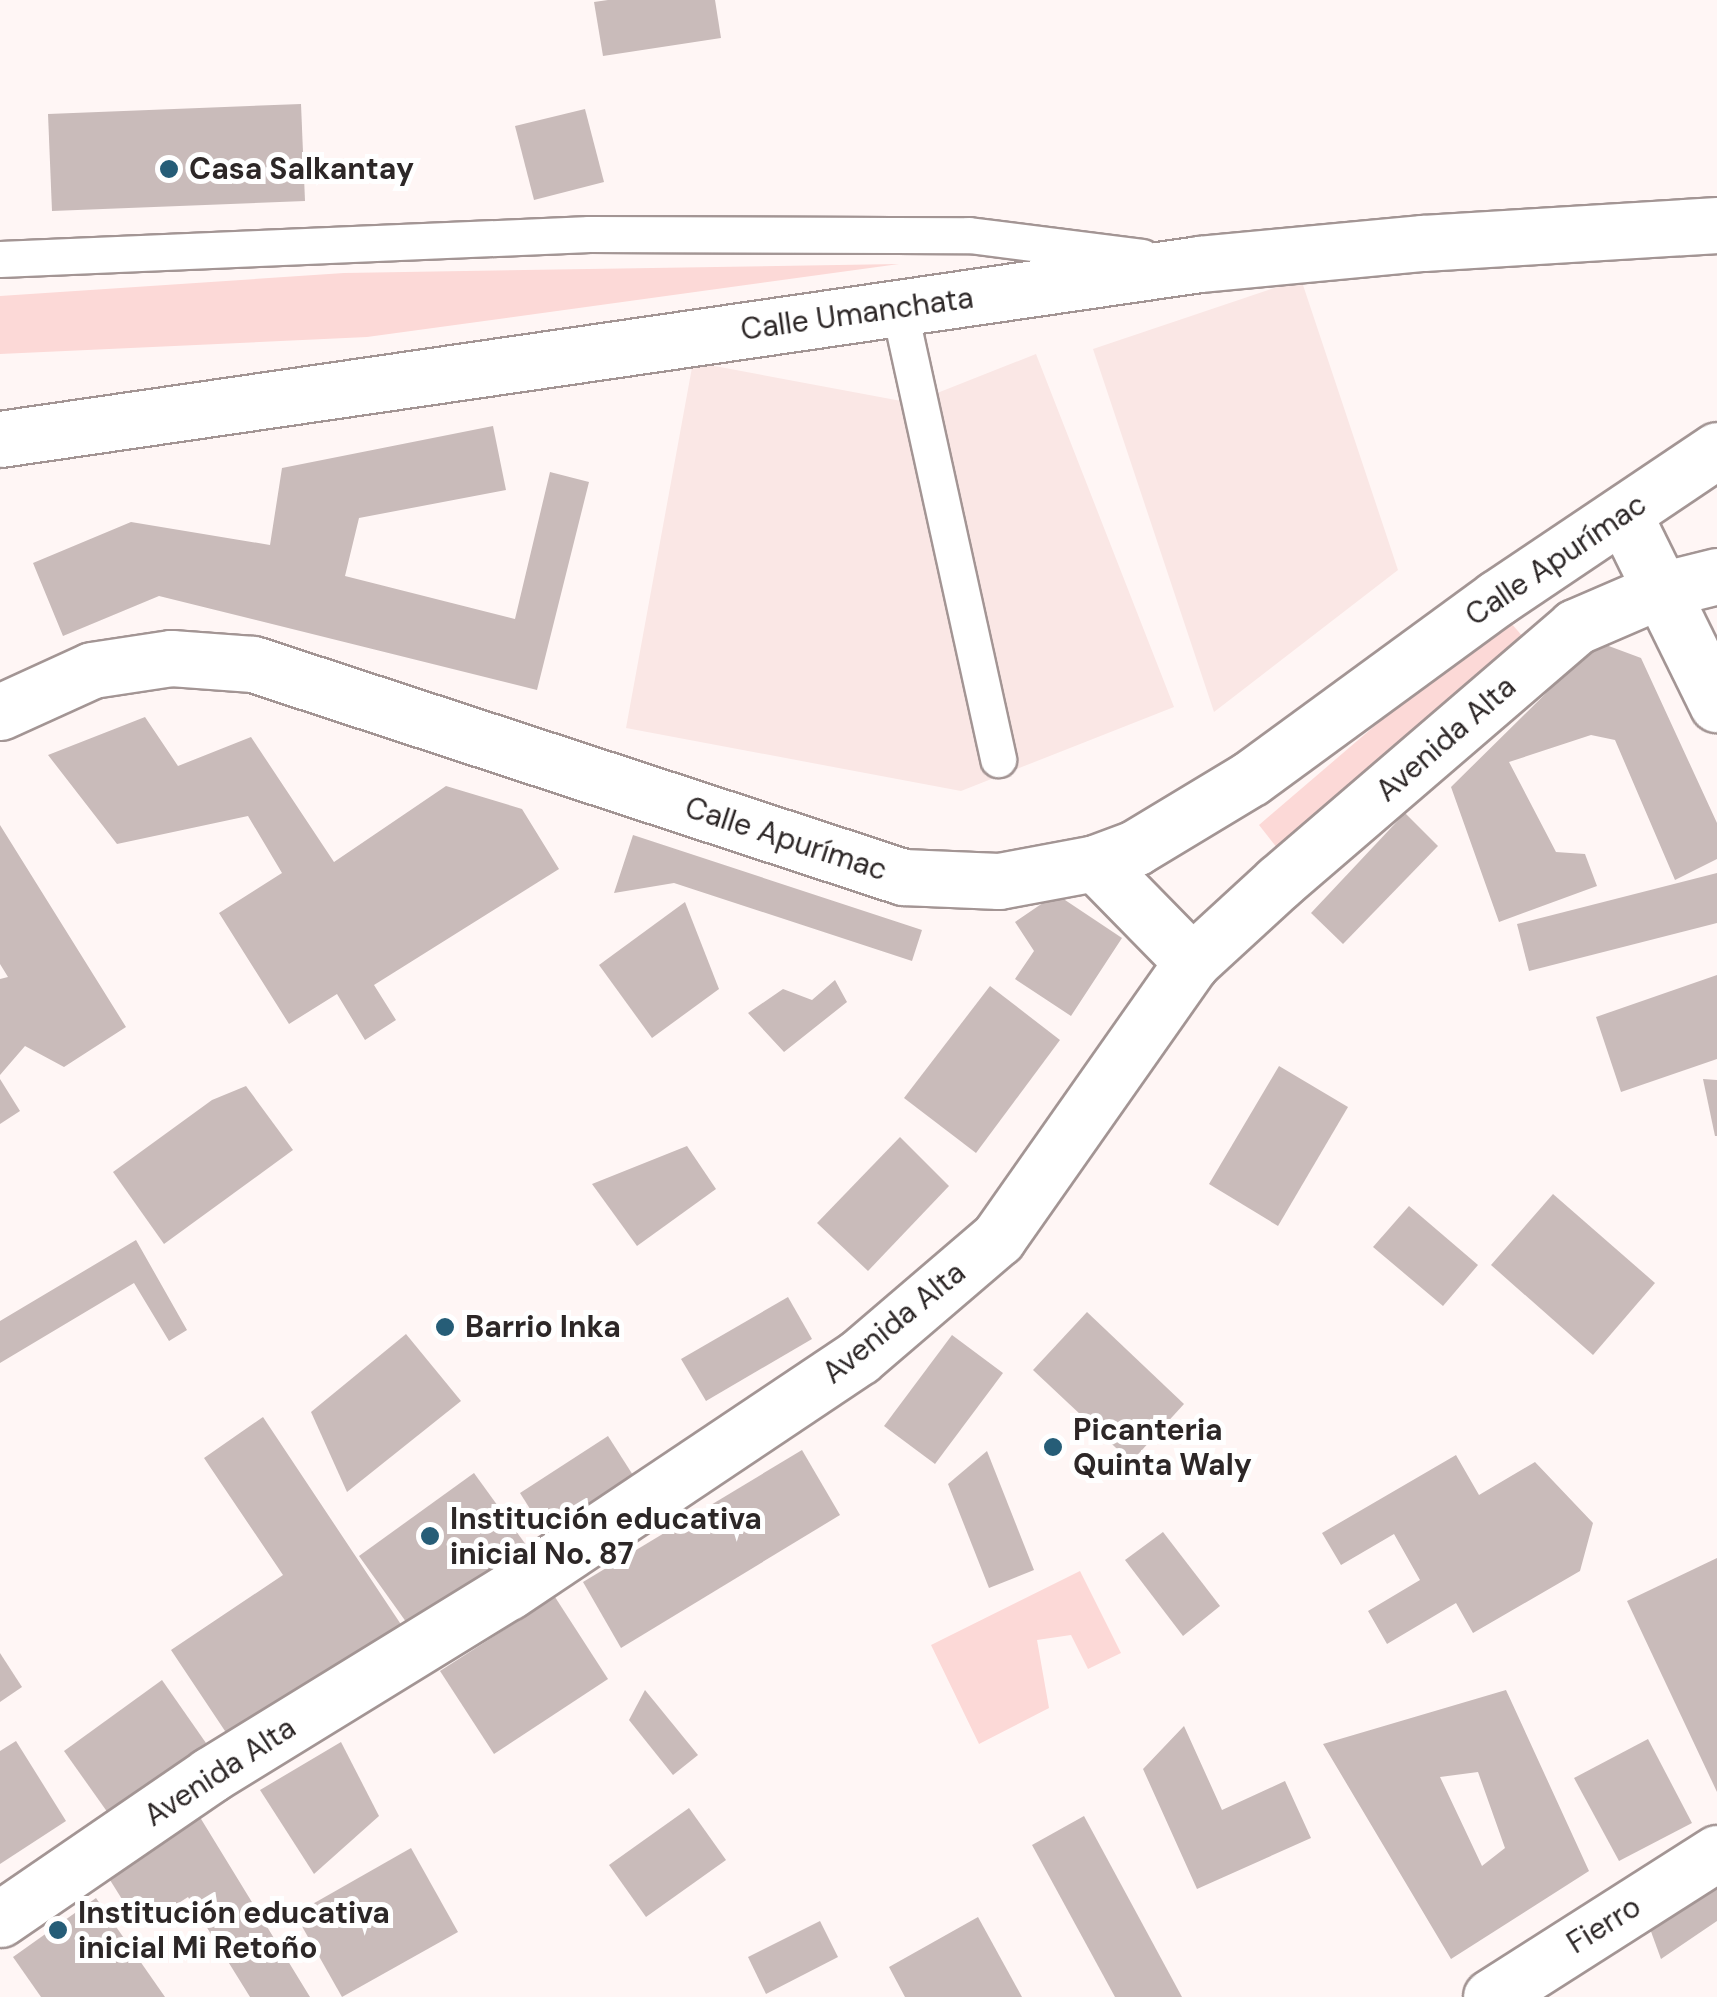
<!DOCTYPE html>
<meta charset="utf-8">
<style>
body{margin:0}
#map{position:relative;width:1717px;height:1997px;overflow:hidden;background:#fff6f5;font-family:"DM Sans",sans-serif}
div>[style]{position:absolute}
.built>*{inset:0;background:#fae7e5}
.green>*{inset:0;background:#fcd9d7}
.building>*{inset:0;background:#c9bbba}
.roads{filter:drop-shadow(2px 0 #a39594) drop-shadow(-2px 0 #a39594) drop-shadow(0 2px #a39594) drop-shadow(0 -2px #a39594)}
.service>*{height:35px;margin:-17.5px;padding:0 17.5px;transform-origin:17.5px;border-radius:17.5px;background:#fff}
.minor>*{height:55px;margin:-27.5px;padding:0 27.5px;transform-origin:27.5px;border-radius:27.5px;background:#fff}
.secondary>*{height:55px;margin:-27.5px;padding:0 27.5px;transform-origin:27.5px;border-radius:27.5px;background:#fff}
.dots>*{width:28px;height:28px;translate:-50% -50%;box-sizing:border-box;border:5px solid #fff;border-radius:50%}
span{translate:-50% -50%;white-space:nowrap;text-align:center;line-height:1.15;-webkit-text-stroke:10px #fff;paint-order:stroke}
.poi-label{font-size:30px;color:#2d2727;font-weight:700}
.left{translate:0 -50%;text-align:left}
.street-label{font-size:30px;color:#2d2727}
</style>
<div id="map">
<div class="built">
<div style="clip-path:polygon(1301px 279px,1398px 570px,1214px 712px,1093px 349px)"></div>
<div style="clip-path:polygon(1036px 354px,1174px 707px,961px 791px,626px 728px,693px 362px,912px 403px)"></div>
</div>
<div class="green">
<div style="clip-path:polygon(899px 264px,367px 337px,0 354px,0 296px,344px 273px)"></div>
<div style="clip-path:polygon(1504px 615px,1524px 638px,1278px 849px,1259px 825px)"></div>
<div style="clip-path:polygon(1080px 1571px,1121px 1653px,1088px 1669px,1071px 1635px,1037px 1640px,1049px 1708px,979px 1744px,931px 1645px)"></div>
</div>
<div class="building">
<div style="clip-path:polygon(608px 0,715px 0,721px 38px,603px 56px,594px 2px)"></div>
<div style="clip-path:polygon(301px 104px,305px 201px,52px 211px,48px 114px)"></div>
<div style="clip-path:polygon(585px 109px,604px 182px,534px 200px,515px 126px)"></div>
<div style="clip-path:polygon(493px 426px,506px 490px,359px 518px,345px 576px,515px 619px,550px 472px,589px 482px,537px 690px,159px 596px,63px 636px,33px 563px,131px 522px,270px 545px,282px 468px)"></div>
<div style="clip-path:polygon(1598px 642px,1641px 658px,1717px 823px,1717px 859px,1675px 880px,1615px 740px,1591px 735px,1509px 762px,1556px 852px,1585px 854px,1597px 886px,1499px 922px,1451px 787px)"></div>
<div style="clip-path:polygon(145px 717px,178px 766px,251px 737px,334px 862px,446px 786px,522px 809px,559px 869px,374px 985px,396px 1020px,365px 1040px,337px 994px,289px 1024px,219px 913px,282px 873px,248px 816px,117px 844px,48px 755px)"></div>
<div style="clip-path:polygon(1405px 813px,1438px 846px,1343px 944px,1311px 913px)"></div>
<div style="clip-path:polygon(0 825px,126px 1027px,64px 1067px,25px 1046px,0 1075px,0 979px,8px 977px,0 964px)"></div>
<div style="clip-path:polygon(633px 835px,922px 930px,912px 961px,674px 883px,614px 893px)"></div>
<div style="clip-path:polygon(1717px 873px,1717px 923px,1529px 971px,1517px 924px)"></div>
<div style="clip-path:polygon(1056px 894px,1122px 938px,1071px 1016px,1015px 979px,1034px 951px,1015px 922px)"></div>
<div style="clip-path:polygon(685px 902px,719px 989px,652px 1038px,599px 965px)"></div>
<div style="clip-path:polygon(1717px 975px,1717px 1059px,1621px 1092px,1596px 1017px)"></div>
<div style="clip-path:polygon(835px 980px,847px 1002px,784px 1052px,748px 1013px,783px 989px,812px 1000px)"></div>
<div style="clip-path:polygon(990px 986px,1060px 1040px,976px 1153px,904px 1098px)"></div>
<div style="clip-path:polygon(1279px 1066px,1348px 1107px,1278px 1226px,1209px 1184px)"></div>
<div style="clip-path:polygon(0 1079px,20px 1111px,0 1124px)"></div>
<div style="clip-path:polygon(1703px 1079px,1717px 1080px,1717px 1136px,1715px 1136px)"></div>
<div style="clip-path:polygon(246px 1086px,293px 1150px,164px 1244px,113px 1172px,212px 1100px)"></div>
<div style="clip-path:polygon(900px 1137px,949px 1186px,868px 1271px,817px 1223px)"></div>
<div style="clip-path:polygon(687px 1146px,716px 1189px,637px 1246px,592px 1184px)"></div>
<div style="clip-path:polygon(1553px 1194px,1655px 1283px,1593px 1355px,1491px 1265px)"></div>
<div style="clip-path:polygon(1409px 1206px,1478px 1265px,1443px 1306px,1373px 1247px)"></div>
<div style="clip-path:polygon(136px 1240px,187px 1330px,169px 1341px,134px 1283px,0 1363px,0 1321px)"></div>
<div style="clip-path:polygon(788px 1297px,812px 1339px,706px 1401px,681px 1359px)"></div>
<div style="clip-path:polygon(1087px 1312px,1184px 1404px,1131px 1462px,1033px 1370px)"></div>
<div style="clip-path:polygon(406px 1334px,461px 1401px,347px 1492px,311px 1412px)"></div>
<div style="clip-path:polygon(952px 1335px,1003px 1373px,935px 1464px,884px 1426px)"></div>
<div style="clip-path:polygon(263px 1417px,412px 1641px,241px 1755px,171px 1650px,283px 1575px,204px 1458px)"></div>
<div style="clip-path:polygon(608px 1436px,638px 1483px,549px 1539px,520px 1493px)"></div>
<div style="clip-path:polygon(802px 1450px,840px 1515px,621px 1648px,583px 1582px)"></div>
<div style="clip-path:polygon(987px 1451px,1034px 1570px,989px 1588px,948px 1484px)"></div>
<div style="clip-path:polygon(1456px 1455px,1479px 1495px,1535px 1462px,1593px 1523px,1580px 1571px,1473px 1633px,1456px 1603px,1387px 1644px,1368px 1611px,1420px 1580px,1394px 1534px,1341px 1565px,1322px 1533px)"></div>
<div style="clip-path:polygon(474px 1473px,529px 1549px,414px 1633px,359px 1556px)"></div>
<div style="clip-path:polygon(1163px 1532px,1220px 1606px,1183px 1636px,1125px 1560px)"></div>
<div style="clip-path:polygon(1717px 1558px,1717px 1792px,1627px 1601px)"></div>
<div style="clip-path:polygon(555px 1597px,608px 1679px,494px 1754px,440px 1671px)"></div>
<div style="clip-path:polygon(0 1653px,22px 1687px,0 1702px)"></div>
<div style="clip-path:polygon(162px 1680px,206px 1743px,108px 1813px,64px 1751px)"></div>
<div style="clip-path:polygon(645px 1690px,698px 1755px,673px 1775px,629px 1720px)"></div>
<div style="clip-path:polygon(evenodd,1506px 1690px,1589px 1871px,1451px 1959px,1323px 1744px,1506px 1690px,1478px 1772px,1505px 1848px,1482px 1866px,1440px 1777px,1478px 1772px)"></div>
<div style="clip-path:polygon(1184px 1726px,1222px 1810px,1285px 1781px,1311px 1838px,1197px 1889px,1143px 1769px)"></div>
<div style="clip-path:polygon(1648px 1739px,1692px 1823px,1619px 1861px,1574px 1778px)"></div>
<div style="clip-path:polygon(16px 1741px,66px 1821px,0 1864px,0 1751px)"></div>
<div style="clip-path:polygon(341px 1742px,379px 1816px,314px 1874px,260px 1790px)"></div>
<div style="clip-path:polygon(689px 1808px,726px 1860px,646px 1917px,609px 1865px)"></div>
<div style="clip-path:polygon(198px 1814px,310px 1997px,250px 1997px,188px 1897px,140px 1928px,105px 1872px)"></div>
<div style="clip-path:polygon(1084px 1816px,1182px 1997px,1115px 1997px,1032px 1845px)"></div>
<div style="clip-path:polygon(411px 1848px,458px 1932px,342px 1997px,295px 1914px)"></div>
<div style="clip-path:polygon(1717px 1881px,1717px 1921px,1661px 1959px,1649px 1926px)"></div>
<div style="clip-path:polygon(96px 1898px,165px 1997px,41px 1997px,13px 1957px)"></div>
<div style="clip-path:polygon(978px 1917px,1022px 1997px,905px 1997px,889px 1967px)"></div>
<div style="clip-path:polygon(820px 1921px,838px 1957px,766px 1994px,748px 1957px)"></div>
</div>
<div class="roads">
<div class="service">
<div style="left:0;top:259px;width:590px;rotate:-2.43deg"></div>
<div style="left:589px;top:234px;width:380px;rotate:0.2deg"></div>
<div style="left:969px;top:235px;width:174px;rotate:7.2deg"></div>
<div style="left:899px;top:308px;width:462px;rotate:77.6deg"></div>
</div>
<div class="minor">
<div style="left:1624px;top:515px;width:211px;rotate:63.8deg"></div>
<div style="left:0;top:712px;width:101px;rotate:-24.5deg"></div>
<div style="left:92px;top:670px;width:80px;rotate:-8.6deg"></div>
<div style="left:171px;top:658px;width:82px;rotate:4.2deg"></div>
<div style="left:253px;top:664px;width:684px;rotate:18.14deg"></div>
<div style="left:903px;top:877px;width:96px;rotate:2.4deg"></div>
<div style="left:999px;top:881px;width:98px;rotate:-10.6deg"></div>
<div style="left:1095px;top:863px;width:43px;rotate:-20.6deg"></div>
<div style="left:1135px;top:848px;width:135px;rotate:-31.1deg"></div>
<div style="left:1251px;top:778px;width:305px;rotate:-36.2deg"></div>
<div style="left:1497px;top:598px;width:265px;rotate:-33.9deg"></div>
<div style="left:1095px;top:863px;width:139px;rotate:45.6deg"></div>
<div style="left:0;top:1919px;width:255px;rotate:-34.4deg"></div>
<div style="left:210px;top:1775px;width:350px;rotate:-31.6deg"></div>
<div style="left:508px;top:1592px;width:422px;rotate:-33.8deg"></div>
<div style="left:859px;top:1357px;width:183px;rotate:-40.6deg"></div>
<div style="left:998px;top:1238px;width:337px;rotate:-54.9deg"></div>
<div style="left:1192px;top:962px;width:118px;rotate:-42.6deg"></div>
<div style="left:1279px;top:882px;width:391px;rotate:-40.7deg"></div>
<div style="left:1575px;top:627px;width:94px;rotate:-23.3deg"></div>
<div style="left:1661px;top:590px;width:58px;rotate:-14deg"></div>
<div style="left:1491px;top:1997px;width:268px;rotate:-32.5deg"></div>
</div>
<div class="secondary">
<div style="left:0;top:439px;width:1212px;rotate:-8.3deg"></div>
<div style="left:1199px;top:264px;width:225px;rotate:-5.4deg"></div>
<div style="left:1423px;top:243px;width:295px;rotate:-3.5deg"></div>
</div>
</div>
<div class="dots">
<div style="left:169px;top:169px;background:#265d77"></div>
<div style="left:445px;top:1327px;background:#265d77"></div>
<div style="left:1053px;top:1447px;background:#265d77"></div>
<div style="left:430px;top:1536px;background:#265d77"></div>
<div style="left:58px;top:1930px;background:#265d77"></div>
</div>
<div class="poi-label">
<span class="left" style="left:189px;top:169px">Casa Salkantay</span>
<span class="left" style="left:465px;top:1327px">Barrio Inka</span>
<span class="left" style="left:1073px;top:1447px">Picanteria<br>Quinta Waly</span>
<span class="left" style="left:450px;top:1536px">Institución educativa<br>inicial No. 87</span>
<span class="left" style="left:78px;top:1930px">Institución educativa<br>inicial Mi Retoño</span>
</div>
<div class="street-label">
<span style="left:857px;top:314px;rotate:-8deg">Calle Umanchata</span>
<span style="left:1556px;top:560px;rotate:-34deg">Calle Apurímac</span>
<span style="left:1446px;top:739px;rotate:-41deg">Avenida Alta</span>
<span style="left:786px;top:839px;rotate:18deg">Calle Apurímac</span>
<span style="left:894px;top:1323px;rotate:-39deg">Avenida Alta</span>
<span style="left:220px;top:1772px;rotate:-33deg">Avenida Alta</span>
<span style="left:1604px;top:1925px;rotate:-32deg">Fierro</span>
</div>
</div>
